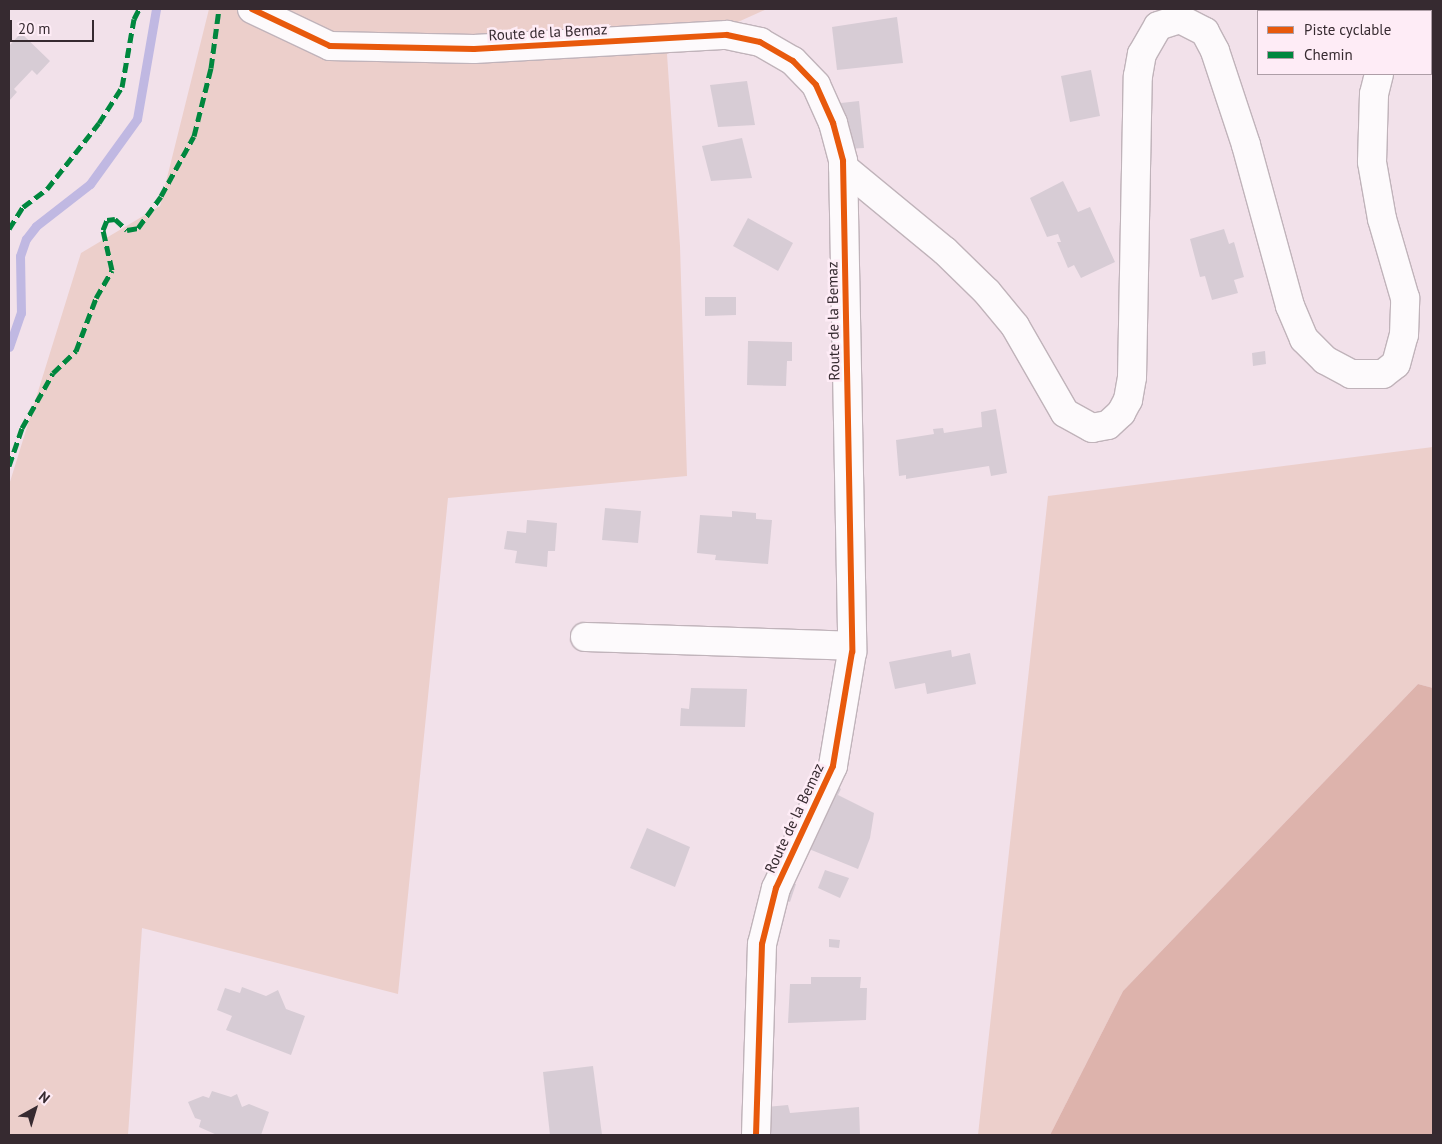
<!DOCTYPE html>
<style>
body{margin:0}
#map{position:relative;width:1442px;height:1144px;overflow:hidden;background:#f2e1ea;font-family:"PT Sans",sans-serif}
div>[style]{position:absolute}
.green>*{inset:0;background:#eccfcb}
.forest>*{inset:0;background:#ddb3ac}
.stream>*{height:9px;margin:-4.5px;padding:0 4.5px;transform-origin:4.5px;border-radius:4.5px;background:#c0b8e2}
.building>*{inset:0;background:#d7ccd5}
.roads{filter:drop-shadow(1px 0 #c0b3ba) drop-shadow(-1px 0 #c0b3ba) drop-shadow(0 1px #c0b3ba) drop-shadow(0 -1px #c0b3ba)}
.minor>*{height:28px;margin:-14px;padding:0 14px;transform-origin:14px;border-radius:14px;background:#fdfafc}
.quiet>*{height:5px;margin-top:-2.5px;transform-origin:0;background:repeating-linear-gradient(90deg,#00873e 0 10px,transparent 0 15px)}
.cycleway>*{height:6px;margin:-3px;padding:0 3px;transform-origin:3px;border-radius:3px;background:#e8590c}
span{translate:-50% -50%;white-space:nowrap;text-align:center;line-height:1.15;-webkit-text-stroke:5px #feecf6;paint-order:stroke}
.street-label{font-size:15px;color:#362a30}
.frame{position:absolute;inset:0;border:10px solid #362a30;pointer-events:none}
.legend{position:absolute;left:1257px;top:10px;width:175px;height:65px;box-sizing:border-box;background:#feecf6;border:1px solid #ae9ea7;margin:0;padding:6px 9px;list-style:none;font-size:15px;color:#362a30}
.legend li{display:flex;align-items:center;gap:10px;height:25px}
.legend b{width:25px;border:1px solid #ae9ea7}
.north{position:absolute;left:10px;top:1084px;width:50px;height:50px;-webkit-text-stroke:4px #feecf6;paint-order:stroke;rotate:39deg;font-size:14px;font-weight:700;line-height:20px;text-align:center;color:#362a30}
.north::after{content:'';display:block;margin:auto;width:18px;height:22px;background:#362a30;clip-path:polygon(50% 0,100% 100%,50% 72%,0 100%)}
.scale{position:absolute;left:10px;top:20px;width:84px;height:22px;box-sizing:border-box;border:2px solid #362a30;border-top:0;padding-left:6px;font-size:15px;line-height:18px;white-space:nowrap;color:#362a30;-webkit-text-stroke:4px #feecf6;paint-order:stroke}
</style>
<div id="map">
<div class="green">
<div style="clip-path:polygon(209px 9px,767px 9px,667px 54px,680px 246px,687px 476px,448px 498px,398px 994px,142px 928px,128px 1135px,9px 1135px,9px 485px,81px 253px,160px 206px)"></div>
<div style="clip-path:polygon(1433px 447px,1433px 688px,1418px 684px,1123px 991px,1050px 1135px,978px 1135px,1048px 496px)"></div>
</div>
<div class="forest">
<div style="clip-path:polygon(1418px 684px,1433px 688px,1433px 1135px,1050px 1135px,1123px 991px)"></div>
</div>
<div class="stream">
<div style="left:9px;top:347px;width:36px;rotate:-71deg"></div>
<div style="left:21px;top:313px;width:57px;rotate:-91deg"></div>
<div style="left:20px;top:256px;width:18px;rotate:-71deg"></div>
<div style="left:26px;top:239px;width:16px;rotate:-52deg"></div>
<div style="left:36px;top:226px;width:68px;rotate:-37.9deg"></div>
<div style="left:90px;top:184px;width:80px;rotate:-54.1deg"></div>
<div style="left:137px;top:119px;width:112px;rotate:-80.2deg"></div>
</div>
<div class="building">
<div style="clip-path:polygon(897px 17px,903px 63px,837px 70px,832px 27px)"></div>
<div style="clip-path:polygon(21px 33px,50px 61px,37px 75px,32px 70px,14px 89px,17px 92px,9px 101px,9px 46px)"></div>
<div style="clip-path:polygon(1091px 70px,1100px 116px,1070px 122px,1061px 76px)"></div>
<div style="clip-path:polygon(747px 81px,755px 125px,718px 127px,710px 85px)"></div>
<div style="clip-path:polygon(859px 101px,864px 148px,845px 149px,841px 103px)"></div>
<div style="clip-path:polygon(742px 138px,752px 178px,711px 181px,702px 146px)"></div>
<div style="clip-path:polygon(1063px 181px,1078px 212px,1090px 207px,1115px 262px,1081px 278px,1074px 265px,1068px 268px,1057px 242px,1061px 242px,1058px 234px,1047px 237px,1030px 198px)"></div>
<div style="clip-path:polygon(748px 218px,793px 243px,778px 271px,733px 246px)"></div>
<div style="clip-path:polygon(1224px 229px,1229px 244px,1234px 242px,1244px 277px,1234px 280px,1238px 293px,1212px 300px,1205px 276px,1200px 277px,1190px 239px)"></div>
<div style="clip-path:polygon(705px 297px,736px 297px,736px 315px,705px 316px)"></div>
<div style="clip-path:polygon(748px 341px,792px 342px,792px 361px,787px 361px,786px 386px,747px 385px)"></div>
<div style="clip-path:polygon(1265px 351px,1266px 364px,1253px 366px,1252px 353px)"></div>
<div style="clip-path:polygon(996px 409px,1007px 473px,991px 476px,989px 466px,906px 479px,906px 475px,899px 476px,896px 440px,934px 434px,933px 429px,943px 428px,944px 433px,982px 427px,981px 412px)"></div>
<div style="clip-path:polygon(605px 508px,641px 511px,638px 543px,602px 540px)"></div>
<div style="clip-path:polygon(732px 511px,756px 513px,756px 519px,772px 520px,768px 564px,715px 560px,716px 555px,697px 553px,700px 515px,732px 517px)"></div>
<div style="clip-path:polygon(527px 520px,557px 523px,555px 551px,548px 551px,547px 567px,515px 563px,517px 551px,504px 549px,507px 531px,526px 533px)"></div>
<div style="clip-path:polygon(951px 650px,952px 657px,970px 653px,976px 684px,927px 694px,925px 683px,895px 689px,889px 662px)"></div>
<div style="clip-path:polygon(691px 688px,747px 689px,745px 727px,680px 726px,681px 708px,689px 709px)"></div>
<div style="clip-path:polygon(835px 785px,841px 789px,838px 795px,874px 813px,870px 838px,858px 869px,809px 849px,823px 823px)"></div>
<div style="clip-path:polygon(647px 828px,690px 847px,675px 887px,630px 868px)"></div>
<div style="clip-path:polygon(825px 870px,849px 878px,840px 898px,818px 888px)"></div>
<div style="clip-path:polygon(792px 883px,796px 884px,790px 902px,785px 900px)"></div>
<div style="clip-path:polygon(829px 939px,840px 940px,839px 948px,829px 947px)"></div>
<div style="clip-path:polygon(811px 977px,861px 977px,860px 988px,867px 988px,866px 1020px,788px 1023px,790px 984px,811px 984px)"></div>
<div style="clip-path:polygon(242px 987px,266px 996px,278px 990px,286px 1009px,305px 1016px,291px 1055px,226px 1030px,232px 1016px,217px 1010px,225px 988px,240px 993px)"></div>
<div style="clip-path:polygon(593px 1066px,602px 1135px,550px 1135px,543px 1072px)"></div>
<div style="clip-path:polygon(212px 1091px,231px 1097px,237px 1094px,242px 1107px,249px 1104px,269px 1112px,261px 1135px,217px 1135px,199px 1127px,201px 1120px,195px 1118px,188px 1102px,203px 1096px,209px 1098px)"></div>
<div style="clip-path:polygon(788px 1105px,790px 1113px,859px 1107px,860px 1135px,766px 1135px,766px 1107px)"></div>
</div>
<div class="roads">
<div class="minor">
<div style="left:252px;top:9px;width:86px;rotate:25.4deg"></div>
<div style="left:330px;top:46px;width:144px;rotate:1.2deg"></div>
<div style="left:474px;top:49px;width:253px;rotate:-3.2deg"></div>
<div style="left:727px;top:35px;width:34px;rotate:12deg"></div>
<div style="left:760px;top:42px;width:38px;rotate:30deg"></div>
<div style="left:793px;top:61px;width:33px;rotate:46deg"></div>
<div style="left:816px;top:85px;width:42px;rotate:65.9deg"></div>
<div style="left:833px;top:123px;width:39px;rotate:75deg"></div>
<div style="left:843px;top:161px;width:491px;rotate:88.9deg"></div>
<div style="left:852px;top:652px;width:116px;rotate:99.5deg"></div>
<div style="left:833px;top:766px;width:135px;rotate:115deg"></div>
<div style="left:776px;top:888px;width:58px;rotate:104deg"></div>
<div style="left:762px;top:944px;width:191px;rotate:91.8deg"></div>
<div style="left:1405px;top:11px;width:2px;rotate:-63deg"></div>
<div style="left:843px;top:167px;width:132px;rotate:39.5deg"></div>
<div style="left:945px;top:251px;width:59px;rotate:44.3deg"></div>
<div style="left:987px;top:292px;width:44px;rotate:50.5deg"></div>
<div style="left:1015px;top:326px;width:100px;rotate:60.1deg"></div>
<div style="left:1065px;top:413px;width:31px;rotate:29deg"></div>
<div style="left:1092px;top:428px;width:16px;rotate:-11deg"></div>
<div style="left:1108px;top:425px;width:18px;rotate:-43deg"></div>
<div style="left:1121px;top:413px;width:15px;rotate:-62deg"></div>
<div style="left:1128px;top:400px;width:23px;rotate:-80deg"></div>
<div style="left:1132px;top:377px;width:301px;rotate:-88.9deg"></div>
<div style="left:1138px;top:76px;width:22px;rotate:-80deg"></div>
<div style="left:1142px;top:54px;width:32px;rotate:-60deg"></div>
<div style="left:1158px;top:26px;width:23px;rotate:-18deg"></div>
<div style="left:1180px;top:19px;width:28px;rotate:27deg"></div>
<div style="left:1205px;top:32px;width:21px;rotate:62deg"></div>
<div style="left:1215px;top:51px;width:99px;rotate:71.7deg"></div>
<div style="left:1246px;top:145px;width:167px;rotate:74.7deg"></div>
<div style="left:1290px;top:306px;width:36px;rotate:67deg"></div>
<div style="left:1304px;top:339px;width:30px;rotate:45deg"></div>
<div style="left:1325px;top:360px;width:30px;rotate:28deg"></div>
<div style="left:1351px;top:374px;width:32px"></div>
<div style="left:1383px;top:374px;width:16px;rotate:-38deg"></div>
<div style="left:1396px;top:364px;width:30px;rotate:-75deg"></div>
<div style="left:1404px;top:335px;width:37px;rotate:-88deg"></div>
<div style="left:1405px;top:298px;width:82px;rotate:-106.2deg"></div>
<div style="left:1382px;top:219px;width:58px;rotate:-100deg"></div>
<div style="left:1372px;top:162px;width:68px;rotate:-88.3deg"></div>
<div style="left:1374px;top:94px;width:21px;rotate:-76deg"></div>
<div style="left:585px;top:637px;width:267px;rotate:1.9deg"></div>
</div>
</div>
<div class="quiet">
<div style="left:9px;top:229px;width:26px;rotate:-58deg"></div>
<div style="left:23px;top:207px;width:30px;rotate:-37deg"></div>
<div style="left:47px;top:189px;width:84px;rotate:-51.8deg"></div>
<div style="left:99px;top:123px;width:43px;rotate:-57.4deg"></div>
<div style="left:122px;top:87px;width:69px;rotate:-80deg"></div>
<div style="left:134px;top:19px;width:11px;rotate:-63deg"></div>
<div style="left:9px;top:466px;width:40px;rotate:-71.1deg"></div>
<div style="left:22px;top:428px;width:63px;rotate:-60.6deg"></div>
<div style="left:53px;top:373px;width:32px;rotate:-44deg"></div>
<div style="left:76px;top:351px;width:57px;rotate:-69.3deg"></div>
<div style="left:96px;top:298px;width:32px;rotate:-60deg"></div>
<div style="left:112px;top:270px;width:41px;rotate:-102.7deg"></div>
<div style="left:103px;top:230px;width:11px;rotate:-68deg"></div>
<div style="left:107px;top:220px;width:8px;rotate:-7deg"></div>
<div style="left:115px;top:219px;width:16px;rotate:43deg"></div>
<div style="left:127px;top:230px;width:11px;rotate:-10deg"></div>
<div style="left:138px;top:228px;width:39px;rotate:-54deg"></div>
<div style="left:161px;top:196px;width:68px;rotate:-61.2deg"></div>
<div style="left:194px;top:136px;width:70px;rotate:-76deg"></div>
<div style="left:211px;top:68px;width:60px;rotate:-82.3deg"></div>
</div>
<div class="cycleway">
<div style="left:252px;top:9px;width:86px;rotate:25.4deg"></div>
<div style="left:330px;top:46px;width:144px;rotate:1.2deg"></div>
<div style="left:474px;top:49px;width:253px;rotate:-3.2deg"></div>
<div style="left:727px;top:35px;width:34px;rotate:12deg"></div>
<div style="left:760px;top:42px;width:38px;rotate:30deg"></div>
<div style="left:793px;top:61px;width:33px;rotate:46deg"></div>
<div style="left:816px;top:85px;width:42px;rotate:65.9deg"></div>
<div style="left:833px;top:123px;width:39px;rotate:75deg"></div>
<div style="left:843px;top:161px;width:491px;rotate:88.9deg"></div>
<div style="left:852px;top:652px;width:116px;rotate:99.5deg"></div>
<div style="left:833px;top:766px;width:135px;rotate:115deg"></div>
<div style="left:776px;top:888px;width:58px;rotate:104deg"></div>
<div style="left:762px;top:944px;width:191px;rotate:91.8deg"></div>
</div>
<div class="street-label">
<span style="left:548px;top:32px;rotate:-3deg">Route de la Bemaz</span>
<span style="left:833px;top:321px;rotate:-91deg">Route de la Bemaz</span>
<span style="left:794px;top:818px;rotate:-65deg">Route de la Bemaz</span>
</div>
<div class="frame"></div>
<ul class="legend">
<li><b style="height:6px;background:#e8590c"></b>Piste cyclable</li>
<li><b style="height:6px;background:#00873e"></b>Chemin</li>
</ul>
<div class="north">N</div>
<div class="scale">20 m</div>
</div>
